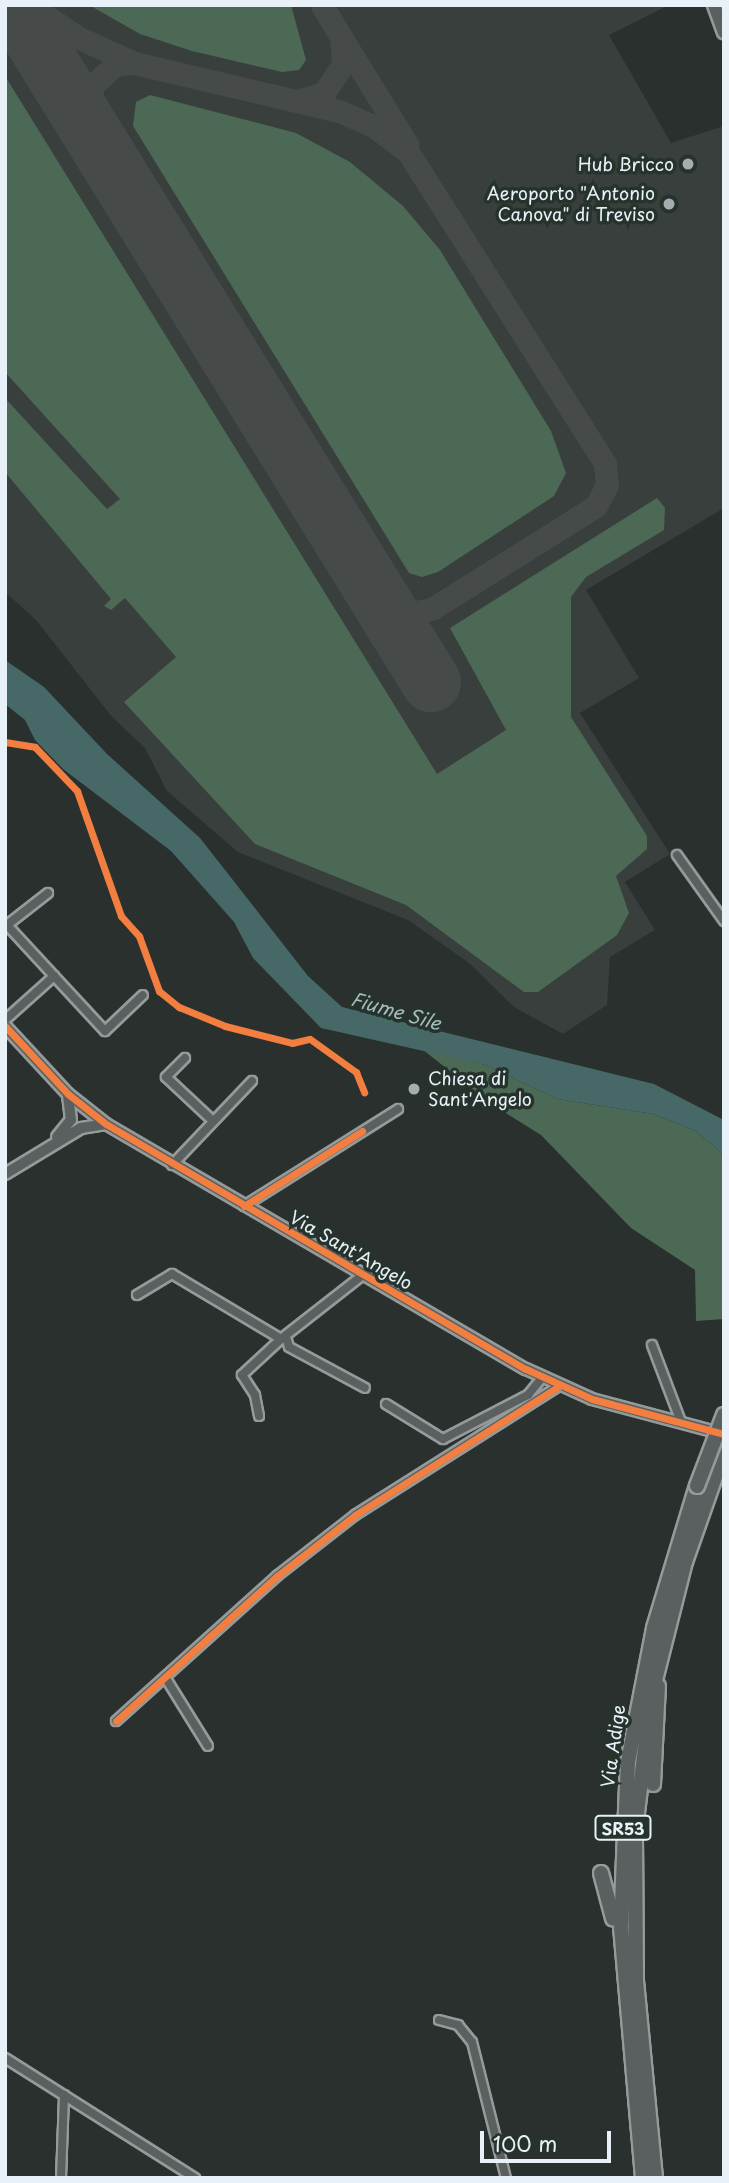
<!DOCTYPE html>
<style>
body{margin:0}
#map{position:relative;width:729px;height:2183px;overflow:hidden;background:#29302d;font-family:"Playpen Sans",sans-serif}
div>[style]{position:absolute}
.built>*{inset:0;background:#383f3d}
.green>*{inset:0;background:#4c6956}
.water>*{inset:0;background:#466867}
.taxiway>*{height:23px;margin:-11.5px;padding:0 11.5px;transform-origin:11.5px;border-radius:11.5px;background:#464b49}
.runway>*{height:60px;margin:-30px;padding:0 30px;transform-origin:30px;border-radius:30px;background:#464b49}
.roads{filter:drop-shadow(2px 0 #959a9a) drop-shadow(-2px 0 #959a9a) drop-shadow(0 2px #959a9a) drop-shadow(0 -2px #959a9a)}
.street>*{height:8px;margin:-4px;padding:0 4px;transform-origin:4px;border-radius:4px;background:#5a6060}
.secondary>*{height:10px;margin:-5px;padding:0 5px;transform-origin:5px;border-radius:5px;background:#5a6060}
.primary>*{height:12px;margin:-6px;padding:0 6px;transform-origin:6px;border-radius:6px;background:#5a6060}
.highway>*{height:14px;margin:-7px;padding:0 7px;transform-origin:7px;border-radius:7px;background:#5a6060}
.bridges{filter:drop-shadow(2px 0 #959a9a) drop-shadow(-2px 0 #959a9a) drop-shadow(0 2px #959a9a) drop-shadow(0 -2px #959a9a)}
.highway-bridge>*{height:14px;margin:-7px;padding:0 7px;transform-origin:7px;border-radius:7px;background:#5a6060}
.cycleway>*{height:7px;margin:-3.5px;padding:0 3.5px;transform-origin:3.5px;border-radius:3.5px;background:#f27e40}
.dots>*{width:19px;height:19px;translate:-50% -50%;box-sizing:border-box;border:4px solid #26332d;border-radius:50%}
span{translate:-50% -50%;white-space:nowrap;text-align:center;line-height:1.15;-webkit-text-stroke:7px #26332d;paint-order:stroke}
.shield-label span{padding:2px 5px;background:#26332d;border:2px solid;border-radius:5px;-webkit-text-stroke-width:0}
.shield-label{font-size:16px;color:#e8f1f8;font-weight:700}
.poi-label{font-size:18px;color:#e8f1f8}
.right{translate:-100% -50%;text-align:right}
.left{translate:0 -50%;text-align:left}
.street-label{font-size:18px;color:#e8f1f8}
.water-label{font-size:19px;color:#a8bcc0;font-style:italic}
.frame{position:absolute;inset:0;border:7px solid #e8f1f8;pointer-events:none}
.scale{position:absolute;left:480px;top:2131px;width:131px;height:32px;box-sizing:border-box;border:4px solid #e8f1f8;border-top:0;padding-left:9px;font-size:21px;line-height:24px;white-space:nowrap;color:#e8f1f8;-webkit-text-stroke:5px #26332d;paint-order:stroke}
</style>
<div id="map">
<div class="built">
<div style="clip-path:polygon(5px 5px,669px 5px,609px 35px,671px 143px,724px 126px,724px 508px,586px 590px,639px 678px,580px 713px,670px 854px,625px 882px,655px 930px,610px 957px,607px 1005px,563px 1034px,514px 1007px,469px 963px,408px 920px,238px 852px,167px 791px,145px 748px,112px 717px,36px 620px,5px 592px)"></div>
</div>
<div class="green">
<div style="clip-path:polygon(89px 5px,291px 5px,306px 60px,299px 70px,282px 72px,192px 51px,140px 34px)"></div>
<div style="clip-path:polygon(5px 76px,437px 774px,506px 730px,450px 628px,657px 498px,665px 508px,664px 530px,586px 577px,571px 597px,571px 717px,647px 836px,647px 849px,616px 876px,629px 913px,617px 935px,538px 992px,524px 992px,406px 905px,255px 844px,124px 702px,176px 657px,125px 598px,111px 610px,104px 606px,111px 599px,5px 472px,5px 398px,107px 509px,120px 499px,5px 372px)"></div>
<div style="clip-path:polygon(150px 95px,296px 133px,350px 162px,403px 206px,440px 250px,551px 431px,566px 473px,554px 496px,438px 572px,422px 577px,409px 573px,133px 126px,136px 102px)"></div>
<div style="clip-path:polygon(422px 1049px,486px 1065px,557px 1099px,653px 1114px,696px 1131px,724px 1155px,724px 1319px,696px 1321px,695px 1270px,631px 1228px,541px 1135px,491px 1104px)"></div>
</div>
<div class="water">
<div style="clip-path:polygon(5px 660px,44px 687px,107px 754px,200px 838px,308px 976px,342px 1007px,654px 1084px,724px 1120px,724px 1155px,696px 1131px,653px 1114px,557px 1099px,486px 1065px,321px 1028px,253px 958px,234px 922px,171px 851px,63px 769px,35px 740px,25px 720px,5px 704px)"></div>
</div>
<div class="taxiway">
<div style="left:30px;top:5px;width:59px;rotate:34deg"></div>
<div style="left:79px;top:38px;width:60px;rotate:24.4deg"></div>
<div style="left:134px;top:63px;width:19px;rotate:174deg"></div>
<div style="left:115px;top:65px;width:28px;rotate:138deg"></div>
<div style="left:94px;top:84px;width:20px;rotate:110deg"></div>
<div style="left:87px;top:103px;width:34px;rotate:80deg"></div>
<div style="left:341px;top:37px;width:126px;rotate:58.3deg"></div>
<div style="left:134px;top:63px;width:211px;rotate:13.2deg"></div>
<div style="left:339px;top:111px;width:39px;rotate:24deg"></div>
<div style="left:375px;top:127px;width:41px;rotate:37.1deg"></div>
<div style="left:408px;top:152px;width:369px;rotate:57.7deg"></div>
<div style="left:605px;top:464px;width:21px;rotate:85deg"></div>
<div style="left:607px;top:485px;width:24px;rotate:118deg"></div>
<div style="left:596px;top:506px;width:194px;rotate:147.9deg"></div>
<div style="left:432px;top:609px;width:27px;rotate:170deg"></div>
<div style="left:405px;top:614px;width:21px;rotate:-152deg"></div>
<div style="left:386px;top:604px;width:21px;rotate:-127deg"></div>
<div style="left:298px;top:101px;width:27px;rotate:-17deg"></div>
<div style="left:324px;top:93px;width:35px;rotate:-57deg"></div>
<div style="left:343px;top:64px;width:27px;rotate:-94deg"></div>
<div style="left:341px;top:37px;width:37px;rotate:-121deg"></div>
</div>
<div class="runway">
<div style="left:13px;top:5px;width:796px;rotate:58.31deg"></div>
</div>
<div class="roads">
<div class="street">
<div style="left:677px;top:855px;width:81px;rotate:54.5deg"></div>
<div style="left:54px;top:976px;width:75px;rotate:47.2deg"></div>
<div style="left:105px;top:1031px;width:52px;rotate:-43.5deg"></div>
<div style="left:5px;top:1020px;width:66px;rotate:-41.9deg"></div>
<div style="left:54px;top:976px;width:69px;rotate:-132.7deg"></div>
<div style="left:7px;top:925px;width:52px;rotate:-38deg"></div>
<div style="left:185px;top:1058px;width:27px;rotate:135deg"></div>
<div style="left:166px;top:1077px;width:64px;rotate:43.1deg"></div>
<div style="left:172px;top:1165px;width:116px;rotate:-46.4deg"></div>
<div style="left:244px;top:1206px;width:182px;rotate:-32.2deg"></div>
<div style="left:137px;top:1295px;width:41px;rotate:-31deg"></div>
<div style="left:172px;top:1274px;width:127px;rotate:30.8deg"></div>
<div style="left:281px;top:1339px;width:104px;rotate:-38deg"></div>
<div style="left:286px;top:1337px;width:10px;rotate:73deg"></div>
<div style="left:289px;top:1347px;width:86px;rotate:28.3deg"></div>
<div style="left:652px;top:1345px;width:79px;rotate:69.3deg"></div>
<div style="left:386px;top:1404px;width:67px;rotate:31.6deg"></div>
<div style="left:443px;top:1439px;width:96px;rotate:-27.4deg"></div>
<div style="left:528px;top:1395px;width:22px;rotate:-51deg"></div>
<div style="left:259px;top:1416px;width:21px;rotate:-101deg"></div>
<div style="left:255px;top:1395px;width:24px;rotate:-123deg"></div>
<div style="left:242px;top:1375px;width:53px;rotate:-42.7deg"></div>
<div style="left:165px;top:1677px;width:81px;rotate:58.1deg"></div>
<div style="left:116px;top:1721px;width:217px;rotate:-42deg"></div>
<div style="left:277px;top:1576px;width:99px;rotate:-38deg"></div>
<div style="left:355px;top:1515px;width:241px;rotate:-32.3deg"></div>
<div style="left:439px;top:2020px;width:20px;rotate:15deg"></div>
<div style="left:458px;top:2025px;width:22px;rotate:51deg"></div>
<div style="left:472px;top:2042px;width:140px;rotate:76deg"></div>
<div style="left:5px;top:2058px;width:225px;rotate:32.3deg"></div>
<div style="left:61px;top:2178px;width:83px;rotate:-87.9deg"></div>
</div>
<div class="secondary">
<div style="left:5px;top:1026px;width:93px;rotate:47.2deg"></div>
<div style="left:68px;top:1094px;width:48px;rotate:38.3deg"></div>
<div style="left:106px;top:1124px;width:486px;rotate:30.3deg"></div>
<div style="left:526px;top:1369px;width:72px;rotate:24.4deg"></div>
<div style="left:592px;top:1399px;width:137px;rotate:14.9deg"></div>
<div style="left:57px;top:1137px;width:22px;rotate:-51deg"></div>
<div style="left:71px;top:1120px;width:26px;rotate:-97deg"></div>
<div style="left:5px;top:1174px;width:89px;rotate:-31.2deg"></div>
<div style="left:81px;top:1128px;width:25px;rotate:-9deg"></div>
</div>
<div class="primary">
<div style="left:714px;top:5px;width:29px;rotate:70deg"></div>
</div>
<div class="highway">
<div style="left:653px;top:1784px;width:98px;rotate:-87.1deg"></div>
<div style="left:601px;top:1873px;width:47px;rotate:75.1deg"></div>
<div style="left:643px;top:2178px;width:250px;rotate:-95deg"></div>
<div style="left:621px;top:1929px;width:167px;rotate:-87.6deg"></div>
<div style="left:628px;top:1762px;width:136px;rotate:-79deg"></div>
<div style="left:654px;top:1628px;width:148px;rotate:-73.2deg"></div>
<div style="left:655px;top:2178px;width:200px;rotate:-95.5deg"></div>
<div style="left:636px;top:1979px;width:150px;rotate:-90.4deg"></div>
<div style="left:635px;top:1829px;width:138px;rotate:-82.9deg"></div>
<div style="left:652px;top:1692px;width:134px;rotate:-75.8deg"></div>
<div style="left:685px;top:1562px;width:118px;rotate:-70.6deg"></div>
</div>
</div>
<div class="bridges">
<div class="highway-bridge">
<div style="left:697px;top:1486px;width:76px;rotate:-69.2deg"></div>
</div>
</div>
<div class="cycleway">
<div style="left:5px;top:742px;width:30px;rotate:9deg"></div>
<div style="left:35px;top:747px;width:61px;rotate:46.3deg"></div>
<div style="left:77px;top:791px;width:133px;rotate:70.6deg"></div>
<div style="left:121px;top:916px;width:27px;rotate:48deg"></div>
<div style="left:139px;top:936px;width:59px;rotate:70deg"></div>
<div style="left:159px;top:991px;width:26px;rotate:39deg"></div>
<div style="left:179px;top:1007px;width:50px;rotate:22.4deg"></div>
<div style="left:225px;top:1026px;width:69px;rotate:14.2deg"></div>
<div style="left:292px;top:1043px;width:18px;rotate:-13deg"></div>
<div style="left:310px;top:1039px;width:57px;rotate:35.7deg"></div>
<div style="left:356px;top:1072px;width:22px;rotate:68deg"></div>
<div style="left:5px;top:1026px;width:93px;rotate:47.2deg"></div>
<div style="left:68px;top:1094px;width:48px;rotate:38.3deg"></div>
<div style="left:106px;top:1124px;width:486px;rotate:30.3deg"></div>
<div style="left:526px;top:1369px;width:72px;rotate:24.4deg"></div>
<div style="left:592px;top:1399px;width:137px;rotate:14.9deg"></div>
<div style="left:244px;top:1206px;width:140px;rotate:-32.4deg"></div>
<div style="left:116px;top:1721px;width:217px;rotate:-42deg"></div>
<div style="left:277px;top:1576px;width:99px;rotate:-38deg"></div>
<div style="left:355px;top:1515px;width:241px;rotate:-32.3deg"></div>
</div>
<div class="dots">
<div style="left:688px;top:164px;background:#a5adb1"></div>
<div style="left:669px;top:204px;background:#a5adb1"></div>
<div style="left:414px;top:1089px;background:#a5adb1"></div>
</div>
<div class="shield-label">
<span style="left:623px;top:1828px">SR53</span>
</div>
<div class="poi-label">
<span class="right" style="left:674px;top:164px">Hub Bricco</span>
<span class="right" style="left:655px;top:204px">Aeroporto "Antonio<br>Canova" di Treviso</span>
<span class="left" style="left:428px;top:1089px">Chiesa di<br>Sant'Angelo</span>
</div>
<div class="street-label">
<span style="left:351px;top:1250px;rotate:30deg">Via Sant'Angelo</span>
<span style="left:613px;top:1746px;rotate:-82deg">Via Adige</span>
</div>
<div class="water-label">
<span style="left:396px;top:1011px;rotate:16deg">Fiume Sile</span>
</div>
<div class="frame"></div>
<div class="scale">100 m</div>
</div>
